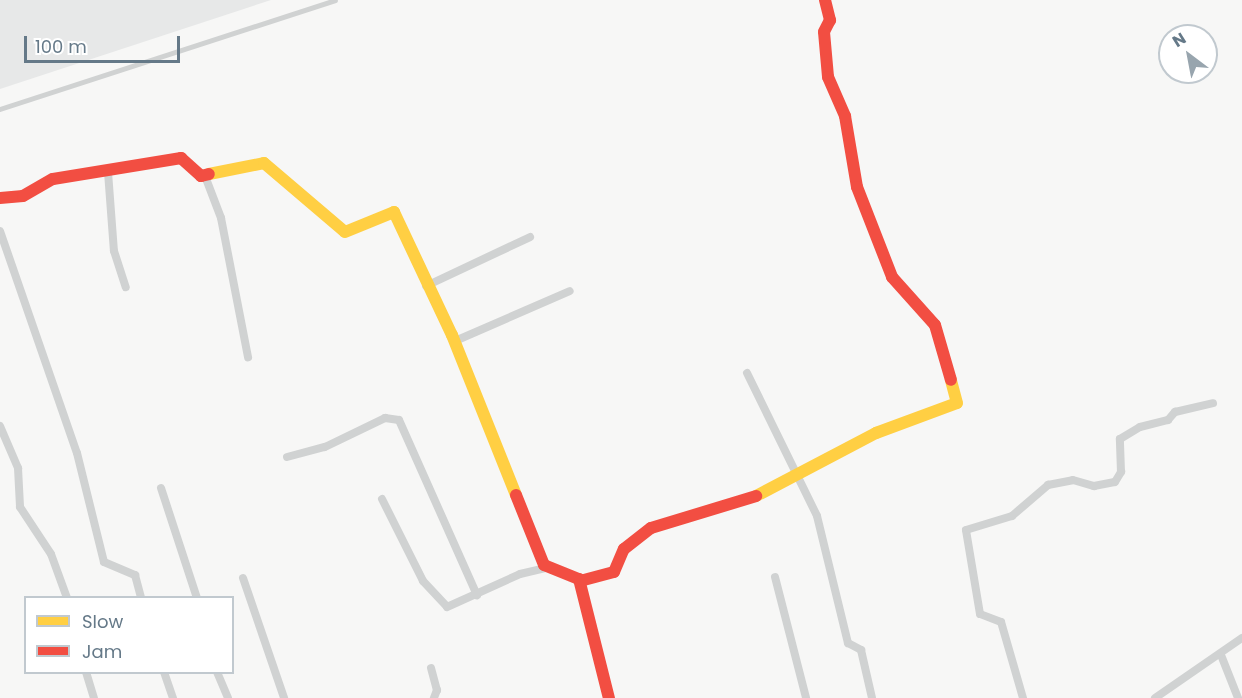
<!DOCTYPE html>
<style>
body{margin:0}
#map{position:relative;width:1242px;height:698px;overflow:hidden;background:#f7f7f6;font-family:Poppins,sans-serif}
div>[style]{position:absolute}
.built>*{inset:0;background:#e7e8e8}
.lane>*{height:4.5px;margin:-2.25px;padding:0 2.25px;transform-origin:2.25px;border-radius:2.25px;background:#d0d2d2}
.street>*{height:8px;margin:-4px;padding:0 4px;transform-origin:4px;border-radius:4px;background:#d0d2d2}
.slow>*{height:12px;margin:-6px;padding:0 6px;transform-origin:6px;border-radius:6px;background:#ffcf43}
.jam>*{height:12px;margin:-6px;padding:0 6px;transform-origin:6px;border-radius:6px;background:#f24e42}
span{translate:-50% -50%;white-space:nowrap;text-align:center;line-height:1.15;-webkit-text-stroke:6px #fff;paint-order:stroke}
.legend{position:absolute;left:24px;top:596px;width:210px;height:78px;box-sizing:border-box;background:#fff;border:2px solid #c1c9cf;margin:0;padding:8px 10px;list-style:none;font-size:18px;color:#657988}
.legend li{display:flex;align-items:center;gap:12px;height:30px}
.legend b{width:30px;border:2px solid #c1c9cf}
.north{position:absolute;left:1158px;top:24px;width:60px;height:60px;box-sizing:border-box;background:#fff;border:2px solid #c1c9cf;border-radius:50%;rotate:328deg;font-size:16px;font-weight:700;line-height:24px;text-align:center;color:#657988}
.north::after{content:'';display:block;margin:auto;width:21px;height:27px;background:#98a5ae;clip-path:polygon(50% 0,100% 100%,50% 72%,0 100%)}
.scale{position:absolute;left:24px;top:36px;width:156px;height:27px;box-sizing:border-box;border:3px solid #657988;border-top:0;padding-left:8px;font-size:18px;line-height:21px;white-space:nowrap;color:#657988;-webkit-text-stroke:4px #fff;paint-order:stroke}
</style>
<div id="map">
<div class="built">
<div style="clip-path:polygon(0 0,271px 0,0 89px)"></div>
</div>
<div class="lane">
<div style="left:0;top:109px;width:352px;rotate:-18deg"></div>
</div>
<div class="street">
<div style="left:108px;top:172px;width:79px;rotate:85.7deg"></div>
<div style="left:114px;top:251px;width:38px;rotate:72deg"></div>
<div style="left:205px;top:176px;width:45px;rotate:69.1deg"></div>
<div style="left:221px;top:218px;width:142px;rotate:79deg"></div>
<div style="left:0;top:231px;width:235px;rotate:70.9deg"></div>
<div style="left:77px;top:453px;width:112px;rotate:76.1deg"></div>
<div style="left:104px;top:562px;width:34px;rotate:23deg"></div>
<div style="left:135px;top:575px;width:24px;rotate:75deg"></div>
<div style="left:426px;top:286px;width:115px;rotate:-25.2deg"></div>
<div style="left:455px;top:341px;width:125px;rotate:-23.5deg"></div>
<div style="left:747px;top:373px;width:159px;rotate:63.9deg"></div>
<div style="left:817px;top:516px;width:131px;rotate:76.3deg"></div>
<div style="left:848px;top:643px;width:15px;rotate:28deg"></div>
<div style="left:861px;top:650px;width:49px;rotate:77.1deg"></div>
<div style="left:0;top:426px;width:46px;rotate:66.8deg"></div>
<div style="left:18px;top:468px;width:39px;rotate:87deg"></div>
<div style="left:20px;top:507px;width:56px;rotate:56.6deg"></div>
<div style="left:51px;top:554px;width:47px;rotate:70deg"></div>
<div style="left:287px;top:457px;width:39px;rotate:-15deg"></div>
<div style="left:325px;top:447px;width:67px;rotate:-25.8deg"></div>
<div style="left:385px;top:418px;width:14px;rotate:8deg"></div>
<div style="left:399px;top:420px;width:192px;rotate:66deg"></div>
<div style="left:161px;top:488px;width:116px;rotate:71.9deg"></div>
<div style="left:382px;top:499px;width:92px;rotate:63.4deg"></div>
<div style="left:423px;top:581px;width:35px;rotate:47deg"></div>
<div style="left:447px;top:607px;width:80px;rotate:-24.3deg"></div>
<div style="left:520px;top:574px;width:28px;rotate:-13deg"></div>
<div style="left:775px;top:577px;width:125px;rotate:75.6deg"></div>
<div style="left:243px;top:578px;width:127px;rotate:71.1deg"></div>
<div style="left:1221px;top:655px;width:46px;rotate:68.4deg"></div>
<div style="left:431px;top:668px;width:23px;rotate:75deg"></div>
<div style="left:437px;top:690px;width:9px;rotate:111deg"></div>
<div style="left:86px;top:672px;width:27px;rotate:73deg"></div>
<div style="left:164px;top:672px;width:28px;rotate:71deg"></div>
<div style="left:217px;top:672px;width:28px;rotate:67deg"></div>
<div style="left:1023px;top:698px;width:79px;rotate:-106.1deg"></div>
<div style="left:1001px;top:622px;width:22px;rotate:-159deg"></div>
<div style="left:980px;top:614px;width:85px;rotate:-99.5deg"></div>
<div style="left:966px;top:530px;width:48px;rotate:-16.9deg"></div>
<div style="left:1012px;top:516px;width:48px;rotate:-40.7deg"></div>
<div style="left:1048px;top:485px;width:25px;rotate:-11deg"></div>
<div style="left:1073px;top:480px;width:22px;rotate:16deg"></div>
<div style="left:1094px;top:486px;width:21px;rotate:-11deg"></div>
<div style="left:1115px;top:482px;width:12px;rotate:-59deg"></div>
<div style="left:1121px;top:472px;width:33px;rotate:-92deg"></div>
<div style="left:1120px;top:439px;width:23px;rotate:-31deg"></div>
<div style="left:1140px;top:427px;width:29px;rotate:-14deg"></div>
<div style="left:1168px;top:420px;width:11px;rotate:-49deg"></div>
<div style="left:1175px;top:412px;width:39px;rotate:-13deg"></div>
<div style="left:1155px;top:698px;width:106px;rotate:-34.6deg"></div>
</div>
<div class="slow">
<div style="left:209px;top:174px;width:56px;rotate:-11.3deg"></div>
<div style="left:264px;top:163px;width:106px;rotate:40.4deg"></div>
<div style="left:345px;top:232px;width:53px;rotate:-22.2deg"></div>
<div style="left:394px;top:212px;width:136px;rotate:64.8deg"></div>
<div style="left:452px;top:335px;width:172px;rotate:68.2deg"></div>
<div style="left:756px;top:496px;width:136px;rotate:-27.7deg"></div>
<div style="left:876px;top:433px;width:86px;rotate:-20.3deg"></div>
<div style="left:957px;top:403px;width:24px;rotate:-105deg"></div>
</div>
<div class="jam">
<div style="left:825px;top:0;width:21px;rotate:76deg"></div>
<div style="left:830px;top:20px;width:13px;rotate:117deg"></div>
<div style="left:824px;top:32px;width:45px;rotate:84.9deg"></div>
<div style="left:828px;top:77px;width:43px;rotate:66.4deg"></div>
<div style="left:845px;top:116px;width:72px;rotate:80.4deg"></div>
<div style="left:857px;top:187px;width:97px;rotate:68.7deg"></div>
<div style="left:892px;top:277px;width:64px;rotate:48.1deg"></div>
<div style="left:935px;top:325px;width:57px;rotate:73.8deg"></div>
<div style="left:0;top:198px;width:23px;rotate:-5deg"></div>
<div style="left:23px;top:196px;width:34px;rotate:-30deg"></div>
<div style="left:53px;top:179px;width:130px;rotate:-9.3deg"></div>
<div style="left:181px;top:158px;width:27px;rotate:42deg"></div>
<div style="left:201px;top:176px;width:8px;rotate:-14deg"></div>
<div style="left:516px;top:495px;width:75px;rotate:68.2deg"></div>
<div style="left:544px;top:565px;width:38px;rotate:22deg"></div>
<div style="left:579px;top:579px;width:123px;rotate:75.9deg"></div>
<div style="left:580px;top:581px;width:35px;rotate:-15deg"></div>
<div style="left:614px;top:572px;width:25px;rotate:-67deg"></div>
<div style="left:624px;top:549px;width:34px;rotate:-38deg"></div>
<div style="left:651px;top:528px;width:110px;rotate:-16.9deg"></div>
</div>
<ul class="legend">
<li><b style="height:8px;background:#ffcf43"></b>Slow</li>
<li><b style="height:8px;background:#f24e42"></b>Jam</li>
</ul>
<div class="north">N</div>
<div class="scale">100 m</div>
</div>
